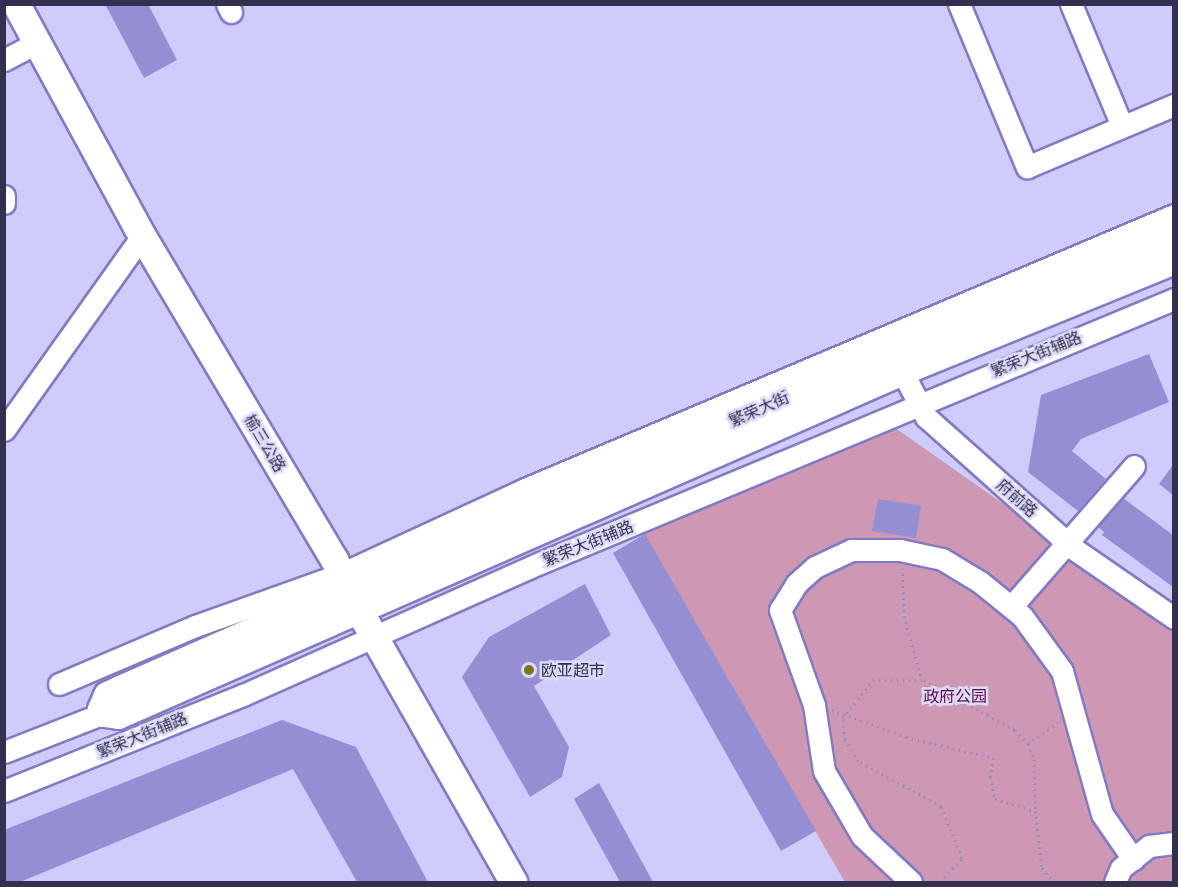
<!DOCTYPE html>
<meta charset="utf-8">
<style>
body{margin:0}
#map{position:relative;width:1178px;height:887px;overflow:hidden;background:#ceccfa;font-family:Manrope,"Noto Sans SC",sans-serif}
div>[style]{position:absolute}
.green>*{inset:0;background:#ce98b4}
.building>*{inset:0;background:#948fd3}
.path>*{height:3px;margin-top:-1.5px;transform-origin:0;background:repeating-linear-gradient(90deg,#928fb8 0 1.5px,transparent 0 6px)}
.roads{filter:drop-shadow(2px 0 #827bc3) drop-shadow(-2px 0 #827bc3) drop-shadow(0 2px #827bc3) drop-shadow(0 -2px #827bc3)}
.minor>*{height:21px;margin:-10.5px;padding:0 10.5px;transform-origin:10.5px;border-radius:10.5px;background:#fff}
.major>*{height:27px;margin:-13.5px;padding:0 13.5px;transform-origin:13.5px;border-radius:13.5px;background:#fff}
.dots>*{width:16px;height:16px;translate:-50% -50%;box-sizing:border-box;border:3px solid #dcdbfa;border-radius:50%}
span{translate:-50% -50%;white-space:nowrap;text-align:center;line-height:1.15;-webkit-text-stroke:5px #dcdbfa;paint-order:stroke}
.street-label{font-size:16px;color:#343150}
.poi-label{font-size:16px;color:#343150}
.left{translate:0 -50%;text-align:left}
.park-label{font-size:16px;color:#600942}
.frame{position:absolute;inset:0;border:6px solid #343150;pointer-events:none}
</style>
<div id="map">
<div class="green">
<div style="clip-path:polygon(891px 425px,1173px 623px,1173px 882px,845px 882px,643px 535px,678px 516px)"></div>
</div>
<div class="building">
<div style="clip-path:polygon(105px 4px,148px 4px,177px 60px,144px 78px)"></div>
<div style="clip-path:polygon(1149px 354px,1169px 402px,1081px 439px,1072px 451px,1106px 479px,1078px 511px,1028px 472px,1041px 395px)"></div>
<div style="clip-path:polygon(1173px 465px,1173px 495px,1159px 484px)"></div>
<div style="clip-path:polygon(1123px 498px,1173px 535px,1173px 587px,1102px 535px,1104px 532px,1098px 527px)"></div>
<div style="clip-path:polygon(878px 499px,921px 506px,916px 538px,872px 531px)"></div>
<div style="clip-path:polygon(645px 534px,816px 831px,781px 851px,613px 553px)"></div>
<div style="clip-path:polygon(585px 584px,611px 635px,534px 686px,569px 747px,562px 777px,530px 797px,462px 677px,489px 637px)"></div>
<div style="clip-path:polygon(282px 720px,356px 747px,428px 882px,357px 882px,293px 769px,20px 882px,4px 882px,4px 830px)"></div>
<div style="clip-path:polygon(599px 783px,653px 882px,620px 882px,574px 799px)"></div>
</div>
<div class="path">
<div style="left:902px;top:568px;width:48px;rotate:87.6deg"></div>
<div style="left:904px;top:616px;width:66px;rotate:74.3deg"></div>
<div style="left:832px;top:710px;width:79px;rotate:20deg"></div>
<div style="left:906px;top:737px;width:90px;rotate:13.4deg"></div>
<div style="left:994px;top:758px;width:19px;rotate:102deg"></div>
<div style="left:990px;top:777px;width:23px;rotate:77deg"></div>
<div style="left:995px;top:799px;width:42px;rotate:16.7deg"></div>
<div style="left:1028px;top:744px;width:37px;rotate:-36deg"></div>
<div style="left:940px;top:882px;width:33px;rotate:-47deg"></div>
<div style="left:962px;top:858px;width:56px;rotate:-112deg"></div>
<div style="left:941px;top:806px;width:94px;rotate:-151.5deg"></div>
<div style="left:858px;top:761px;width:26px;rotate:-121deg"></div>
<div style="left:845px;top:739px;width:21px;rotate:-95deg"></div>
<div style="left:843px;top:718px;width:48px;rotate:-51.7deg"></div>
<div style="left:873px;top:680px;width:51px"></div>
<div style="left:924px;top:680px;width:104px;rotate:28.8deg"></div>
<div style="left:1015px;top:730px;width:19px;rotate:47deg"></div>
<div style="left:1028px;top:744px;width:16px;rotate:68deg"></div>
<div style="left:1034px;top:759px;width:52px;rotate:88.9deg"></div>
<div style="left:1035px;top:811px;width:57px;rotate:83deg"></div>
<div style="left:1042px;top:868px;width:18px;rotate:49deg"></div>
</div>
<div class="roads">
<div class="minor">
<div style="left:227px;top:4px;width:9px;rotate:63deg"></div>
<div style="left:959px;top:4px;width:177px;rotate:67.4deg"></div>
<div style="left:1027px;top:167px;width:160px;rotate:-22.9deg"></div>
<div style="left:1071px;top:4px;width:132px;rotate:67.3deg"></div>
<div style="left:4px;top:60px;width:38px;rotate:-28deg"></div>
<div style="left:4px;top:196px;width:7px;rotate:90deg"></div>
<div style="left:895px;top:358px;width:67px;rotate:62.3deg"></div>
<div style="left:926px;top:417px;width:198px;rotate:41.7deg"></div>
<div style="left:1074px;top:549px;width:121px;rotate:34.6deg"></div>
<div style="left:4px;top:430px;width:238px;rotate:-54.6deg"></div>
<div style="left:1011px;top:607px;width:187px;rotate:-48.9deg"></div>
<div style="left:59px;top:684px;width:148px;rotate:-23.1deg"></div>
<div style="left:195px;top:626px;width:155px;rotate:-19.6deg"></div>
<div style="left:341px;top:574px;width:203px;rotate:-24.8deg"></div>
<div style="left:525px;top:489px;width:704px;rotate:-22.89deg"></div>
<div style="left:4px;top:752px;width:107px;rotate:-21.3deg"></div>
<div style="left:4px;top:791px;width:258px;rotate:-21.9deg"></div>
<div style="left:243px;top:695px;width:325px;rotate:-24deg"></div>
<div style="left:540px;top:563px;width:687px;rotate:-22.61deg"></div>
<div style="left:911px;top:882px;width:67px;rotate:-136.8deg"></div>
<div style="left:862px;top:836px;width:75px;rotate:-120.3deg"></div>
<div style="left:824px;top:771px;width:67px;rotate:-98.6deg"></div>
<div style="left:814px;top:705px;width:101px;rotate:-109.7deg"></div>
<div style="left:780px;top:610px;width:32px;rotate:-58deg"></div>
<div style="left:797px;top:583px;width:24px;rotate:-42deg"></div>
<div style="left:815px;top:567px;width:40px;rotate:-25deg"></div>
<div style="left:851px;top:550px;width:49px"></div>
<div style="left:900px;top:550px;width:43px;rotate:12.1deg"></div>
<div style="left:942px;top:559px;width:44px;rotate:31.2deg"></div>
<div style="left:980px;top:582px;width:54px;rotate:39deg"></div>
<div style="left:1022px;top:616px;width:68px;rotate:54deg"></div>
<div style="left:1062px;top:671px;width:148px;rotate:74.4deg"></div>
<div style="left:1102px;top:814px;width:55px;rotate:55.4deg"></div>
<div style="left:1115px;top:882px;width:15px;rotate:-67deg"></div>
<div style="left:1121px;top:868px;width:36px;rotate:-38deg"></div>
<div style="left:1149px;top:846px;width:25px;rotate:-7deg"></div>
</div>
<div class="major">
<div style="left:16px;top:4px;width:264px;rotate:61.5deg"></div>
<div style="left:142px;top:236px;width:376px;rotate:59.3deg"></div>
<div style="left:334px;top:559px;width:35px;rotate:66deg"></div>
<div style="left:348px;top:591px;width:335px;rotate:60.4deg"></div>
<div style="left:1174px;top:234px;width:305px;rotate:157.6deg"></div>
<div style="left:892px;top:350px;width:843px;rotate:156.29deg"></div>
<div style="left:120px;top:689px;width:14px;rotate:155deg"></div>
<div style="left:107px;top:695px;width:15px;rotate:113deg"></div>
<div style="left:101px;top:709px;width:5px;rotate:53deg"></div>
<div style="left:104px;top:713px;width:14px;rotate:8deg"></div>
<div style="left:118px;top:715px;width:854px;rotate:-23.68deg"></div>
<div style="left:900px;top:372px;width:296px;rotate:-22.2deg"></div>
</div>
</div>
<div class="dots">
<div style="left:529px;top:670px;background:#7a761b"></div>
</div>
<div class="street-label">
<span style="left:1036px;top:354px;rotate:-22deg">繁荣大街辅路</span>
<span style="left:759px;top:409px;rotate:-24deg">繁荣大街</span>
<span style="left:265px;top:443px;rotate:59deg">榆三公路</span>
<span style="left:1017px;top:498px;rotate:41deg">府前路</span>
<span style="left:588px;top:543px;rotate:-22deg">繁荣大街辅路</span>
<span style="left:142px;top:735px;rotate:-22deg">繁荣大街辅路</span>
</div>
<div class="poi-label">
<span class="left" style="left:541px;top:670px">欧亚超市</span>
</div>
<div class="park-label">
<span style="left:955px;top:696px">政府公园</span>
</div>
<div class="frame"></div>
</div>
